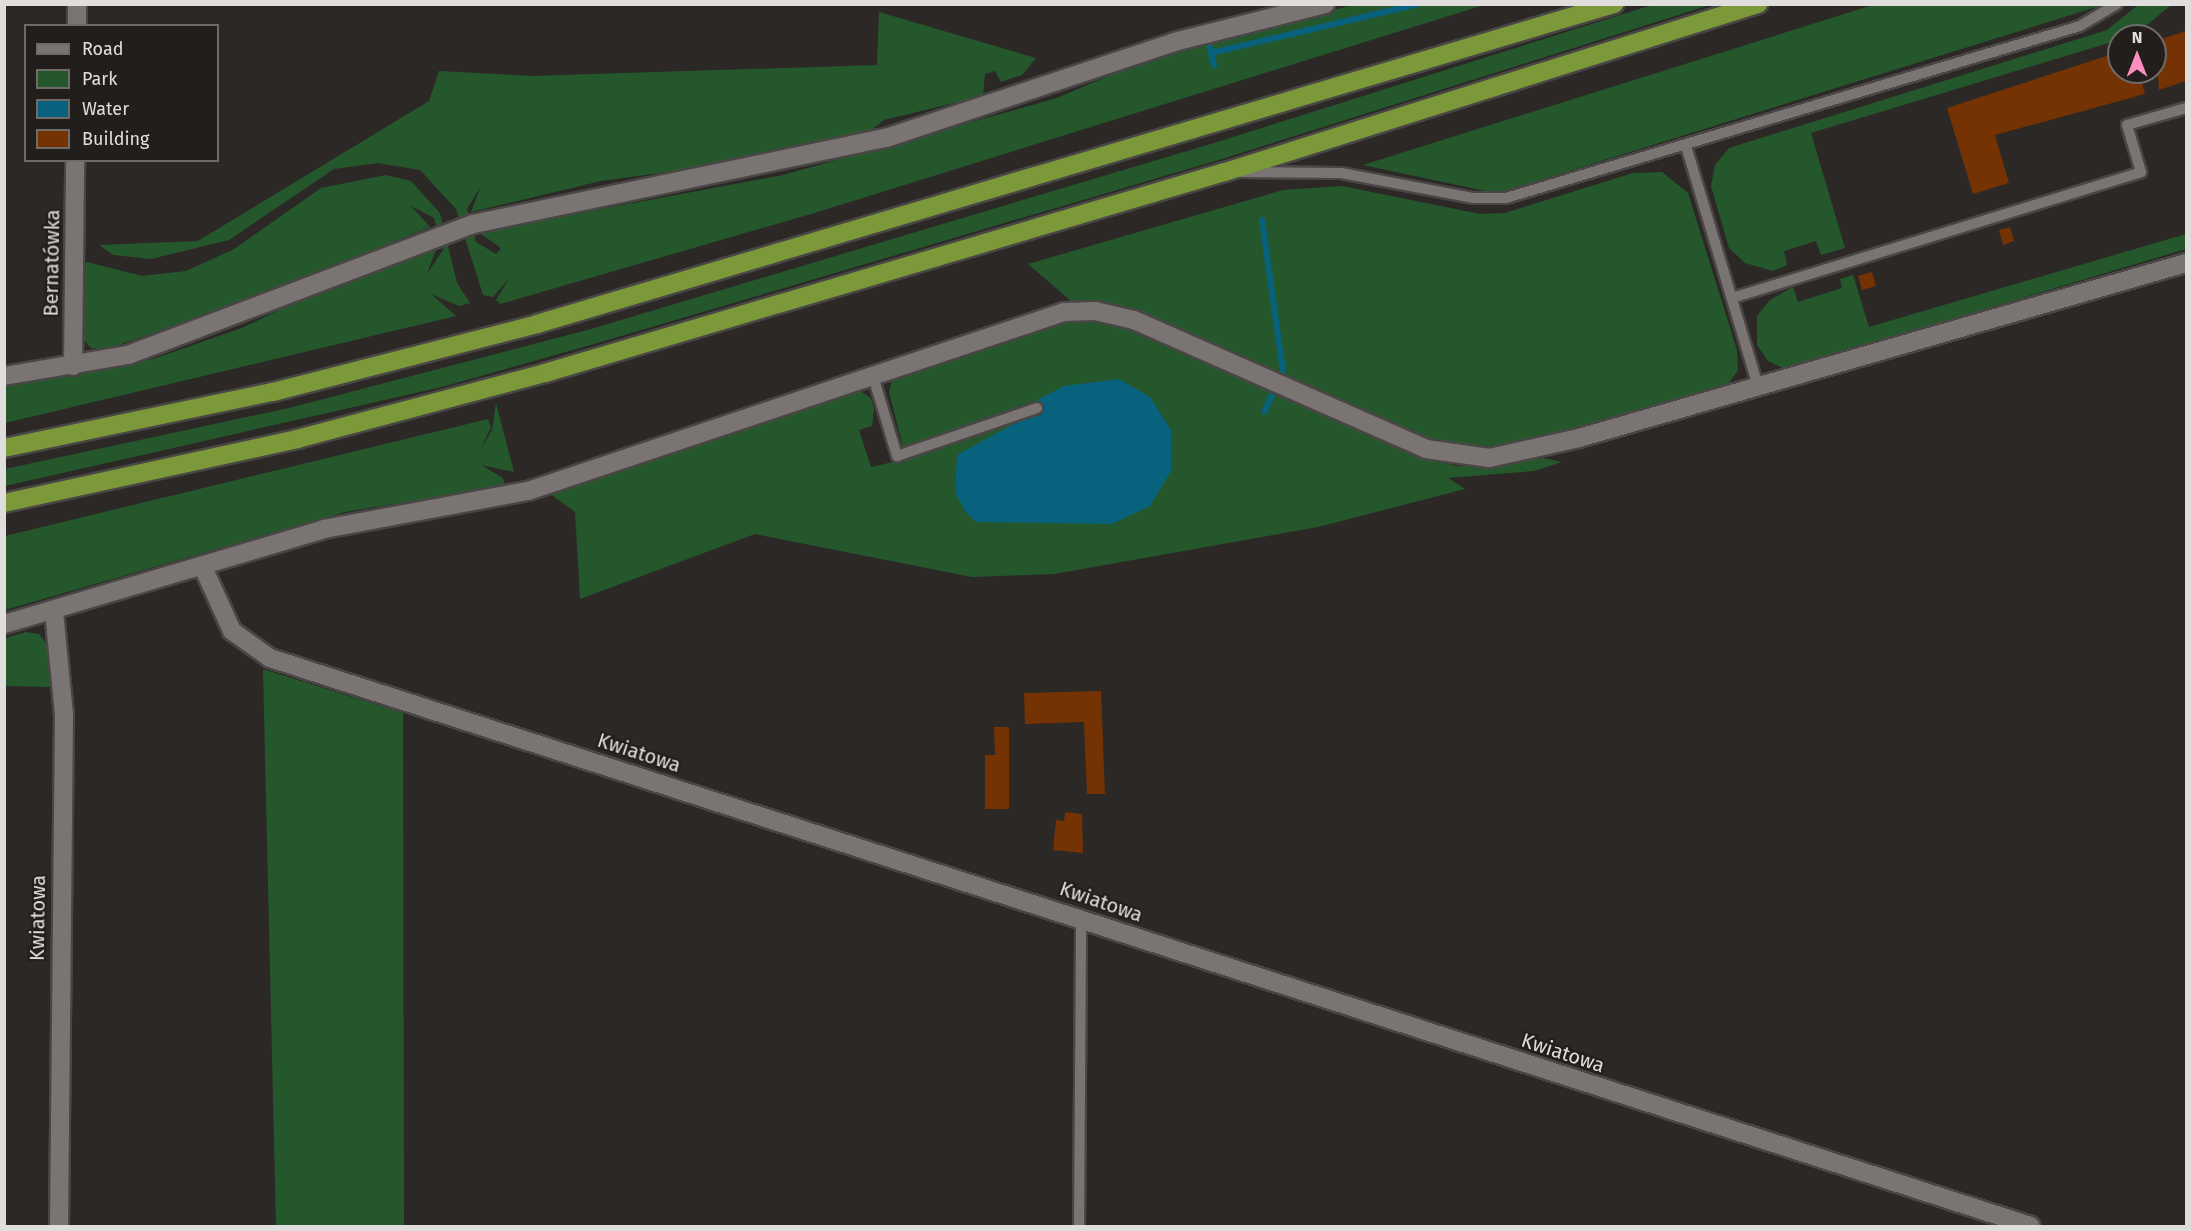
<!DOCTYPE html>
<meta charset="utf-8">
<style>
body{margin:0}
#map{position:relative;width:2191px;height:1231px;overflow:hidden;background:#2c2826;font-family:"Fira Sans",sans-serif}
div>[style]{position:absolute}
.green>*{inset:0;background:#24582c}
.water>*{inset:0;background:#08627d}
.stream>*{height:6px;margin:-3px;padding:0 3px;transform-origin:3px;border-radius:3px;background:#08627d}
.building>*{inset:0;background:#753304}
.roads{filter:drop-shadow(2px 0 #494645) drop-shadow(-2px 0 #494645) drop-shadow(0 2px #494645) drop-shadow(0 -2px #494645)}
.service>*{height:10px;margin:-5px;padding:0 5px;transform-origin:5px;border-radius:5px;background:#7a7573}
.minor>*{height:18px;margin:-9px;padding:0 9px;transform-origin:9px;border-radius:9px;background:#7a7573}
.tertiary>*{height:18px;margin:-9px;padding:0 9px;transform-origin:9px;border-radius:9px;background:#7a7573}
.motorway>*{height:18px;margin:-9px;padding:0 9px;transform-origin:9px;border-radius:9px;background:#7b9938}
span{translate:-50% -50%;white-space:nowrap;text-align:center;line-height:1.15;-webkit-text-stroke:4.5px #221e1c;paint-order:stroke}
.street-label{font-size:20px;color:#e0dedd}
.frame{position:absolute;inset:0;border:6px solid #e0dedd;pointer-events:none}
.legend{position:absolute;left:24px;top:24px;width:195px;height:138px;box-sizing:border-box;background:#221e1c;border:2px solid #6e6b69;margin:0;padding:8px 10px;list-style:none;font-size:18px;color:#e0dedd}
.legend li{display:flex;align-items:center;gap:12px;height:30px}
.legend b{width:30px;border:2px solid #6e6b69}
.north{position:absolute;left:2107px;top:24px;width:60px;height:60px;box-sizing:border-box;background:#221e1c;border:2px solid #6e6b69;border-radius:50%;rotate:0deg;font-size:16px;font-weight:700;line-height:24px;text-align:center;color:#e0dedd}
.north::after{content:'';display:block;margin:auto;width:21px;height:27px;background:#fd8ebf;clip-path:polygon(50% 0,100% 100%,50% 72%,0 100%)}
</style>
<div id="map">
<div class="green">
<div style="clip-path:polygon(1353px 5px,1484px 5px,811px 214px,500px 304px,496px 300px,510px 277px,493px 297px,483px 295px,456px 209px,420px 170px,378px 163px,334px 169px,229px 240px,151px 259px,113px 255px,99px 245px,198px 241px,429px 101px,439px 71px,531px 76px,877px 65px,879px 12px,1036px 58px,1022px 75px,1001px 82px,995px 71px,985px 74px,983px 96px,884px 120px,864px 136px,756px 160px,601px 181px,471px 212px,481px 186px,467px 209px,476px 242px,496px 254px,501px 248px,478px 232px,783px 175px,1057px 98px,1164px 52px)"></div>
<div style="clip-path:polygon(1652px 5px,1710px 5px,1222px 159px,594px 344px,442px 387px,5px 486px,5px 469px,289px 408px,591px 329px,1214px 143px)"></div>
<div style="clip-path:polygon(1873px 5px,2103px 5px,1505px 191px,1485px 191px,1363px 165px)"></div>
<div style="clip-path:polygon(2138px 5px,2171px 5px,2135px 35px,1811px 133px,1845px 248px,1821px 255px,1816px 241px,1784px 251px,1787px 265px,1773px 271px,1745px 263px,1729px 248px,1711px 186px,1715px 165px,1729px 148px,2107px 30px)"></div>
<div style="clip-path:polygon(1662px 172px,1688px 193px,1737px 350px,1738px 370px,1727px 386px,1493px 450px,1457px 448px,1419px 437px,1128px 307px,1071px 301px,1028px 264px,1283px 190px,1342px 186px,1480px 214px,1505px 213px,1633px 173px)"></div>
<div style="clip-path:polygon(386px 175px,411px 181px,440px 213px,457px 283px,470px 303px,459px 306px,431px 294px,456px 316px,5px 423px,4px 386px,153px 359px,242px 328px,349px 276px,437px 247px,427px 274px,443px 250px,434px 218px,411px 206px,430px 227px,252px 299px,104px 350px,91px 348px,81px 337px,82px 266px,87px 262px,142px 276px,186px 271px,234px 249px,321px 188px)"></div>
<div style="clip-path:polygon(2186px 234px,2186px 249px,1785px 369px,1768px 361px,1757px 345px,1757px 316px,1770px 300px,1793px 287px,1798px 302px,1842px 288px,1840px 279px,1853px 275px,1869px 327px)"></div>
<div style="clip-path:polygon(1084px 318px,1130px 325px,1417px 455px,1456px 466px,1543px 458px,1562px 462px,1534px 471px,1448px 478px,1465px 489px,1318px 527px,1054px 574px,972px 577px,755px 534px,580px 599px,575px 512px,549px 493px,738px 433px,854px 387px,871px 398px,874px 409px,872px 426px,859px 430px,871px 467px,906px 459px,889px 392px,893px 376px,1040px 323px)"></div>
<div style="clip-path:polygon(496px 403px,514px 472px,481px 465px,503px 478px,505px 486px,345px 512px,5px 610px,5px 536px,488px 419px,491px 427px,480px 451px,492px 430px)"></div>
<div style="clip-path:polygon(26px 632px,39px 634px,50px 648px,52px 687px,5px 686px,5px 638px)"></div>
<div style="clip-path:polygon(263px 669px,403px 713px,404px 1226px,276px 1226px)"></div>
</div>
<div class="water">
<div style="clip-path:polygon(1119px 379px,1150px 397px,1171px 430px,1171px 471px,1150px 506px,1112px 524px,976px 522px,965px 511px,955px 492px,957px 455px,1037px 411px,1035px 401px,1064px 386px)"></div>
</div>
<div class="stream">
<div style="left:1209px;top:45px;width:21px;rotate:76deg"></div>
<div style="left:1211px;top:53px;width:214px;rotate:-13.3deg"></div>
<div style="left:1262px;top:220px;width:153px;rotate:82.1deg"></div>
<div style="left:1283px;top:372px;width:44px;rotate:115.4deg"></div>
</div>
<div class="building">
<div style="clip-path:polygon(2186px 31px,2186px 81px,2159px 90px,2155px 41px)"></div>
<div style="clip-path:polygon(2119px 52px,2119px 72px,2139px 72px,2145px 94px,1995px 135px,2009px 183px,1973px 194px,1947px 108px)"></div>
<div style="clip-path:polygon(2010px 227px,2014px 241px,2003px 245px,1999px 230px)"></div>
<div style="clip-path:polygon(1872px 272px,1876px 286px,1862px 290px,1858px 276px)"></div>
<div style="clip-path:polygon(1101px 691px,1105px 794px,1087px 794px,1084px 722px,1025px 724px,1024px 693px)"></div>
<div style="clip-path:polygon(994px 727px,1009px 727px,1009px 809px,985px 809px,985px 755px,995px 755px)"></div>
<div style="clip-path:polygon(1065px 812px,1082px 814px,1083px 853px,1053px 850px,1056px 820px,1064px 821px)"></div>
</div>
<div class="roads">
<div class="service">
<div style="left:1686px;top:146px;width:251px;rotate:73.3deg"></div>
<div style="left:1240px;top:172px;width:101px;rotate:0.6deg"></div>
<div style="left:1341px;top:173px;width:134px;rotate:10.7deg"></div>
<div style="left:1473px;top:198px;width:33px"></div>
<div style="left:1506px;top:198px;width:599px;rotate:-16.68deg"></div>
<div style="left:2080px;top:26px;width:43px;rotate:-30.7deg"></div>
<div style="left:1732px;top:298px;width:428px;rotate:-17.1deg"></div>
<div style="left:2141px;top:172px;width:49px;rotate:-106.6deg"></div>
<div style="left:2127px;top:125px;width:61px;rotate:-16.1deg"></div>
<div style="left:872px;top:373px;width:87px;rotate:73.2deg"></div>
<div style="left:897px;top:456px;width:148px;rotate:-18.9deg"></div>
<div style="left:1079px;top:1226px;width:308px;rotate:-89.6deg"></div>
</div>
<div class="minor">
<div style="left:77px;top:26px;width:22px;rotate:-90deg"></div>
<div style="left:73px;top:366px;width:206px;rotate:-89.4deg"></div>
<div style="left:203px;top:567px;width:70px;rotate:65.6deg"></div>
<div style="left:232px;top:631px;width:47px;rotate:35.4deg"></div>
<div style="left:270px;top:658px;width:1850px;rotate:17.88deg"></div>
<div style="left:54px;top:611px;width:104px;rotate:84.5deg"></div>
<div style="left:64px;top:715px;width:511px;rotate:90.56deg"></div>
<div style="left:4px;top:624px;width:334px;rotate:-16.5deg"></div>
<div style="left:324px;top:529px;width:208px;rotate:-10.6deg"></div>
<div style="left:528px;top:491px;width:565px;rotate:-18.47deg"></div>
<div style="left:1064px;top:312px;width:31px;rotate:-2deg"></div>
<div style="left:1095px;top:311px;width:40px;rotate:13deg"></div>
<div style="left:1134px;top:320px;width:319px;rotate:23.8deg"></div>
<div style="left:1426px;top:449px;width:64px;rotate:8.1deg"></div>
<div style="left:1489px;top:458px;width:92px;rotate:-12.5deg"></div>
<div style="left:1579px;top:438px;width:632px;rotate:-16.08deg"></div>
</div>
<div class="tertiary">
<div style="left:4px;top:376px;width:126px;rotate:-9.6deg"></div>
<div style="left:128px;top:355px;width:369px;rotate:-20.8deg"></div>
<div style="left:473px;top:224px;width:422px;rotate:-11.8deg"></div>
<div style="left:886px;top:138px;width:304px;rotate:-18.4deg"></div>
<div style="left:1174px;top:42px;width:156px;rotate:-14.1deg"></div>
</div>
<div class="motorway">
<div style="left:4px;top:448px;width:275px;rotate:-11.8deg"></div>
<div style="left:273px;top:392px;width:273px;rotate:-14.4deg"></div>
<div style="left:537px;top:324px;width:1124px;rotate:-16.55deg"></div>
<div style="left:4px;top:503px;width:300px;rotate:-12.3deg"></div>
<div style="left:297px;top:439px;width:257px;rotate:-14.9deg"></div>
<div style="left:545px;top:373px;width:709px;rotate:-16.47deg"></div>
<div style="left:1225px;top:172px;width:559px;rotate:-17.49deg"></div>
</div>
</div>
<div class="street-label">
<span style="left:52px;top:263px;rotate:-89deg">Bernatówka</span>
<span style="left:639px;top:753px;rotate:18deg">Kwiatowa</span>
<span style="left:1101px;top:902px;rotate:19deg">Kwiatowa</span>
<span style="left:38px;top:918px;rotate:-89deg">Kwiatowa</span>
<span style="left:1563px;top:1053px;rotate:18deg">Kwiatowa</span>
</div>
<div class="frame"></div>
<ul class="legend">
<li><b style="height:8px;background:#7a7573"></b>Road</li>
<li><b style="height:16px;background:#24582c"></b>Park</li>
<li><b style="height:16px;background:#08627d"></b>Water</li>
<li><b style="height:16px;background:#753304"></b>Building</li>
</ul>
<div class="north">N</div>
</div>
